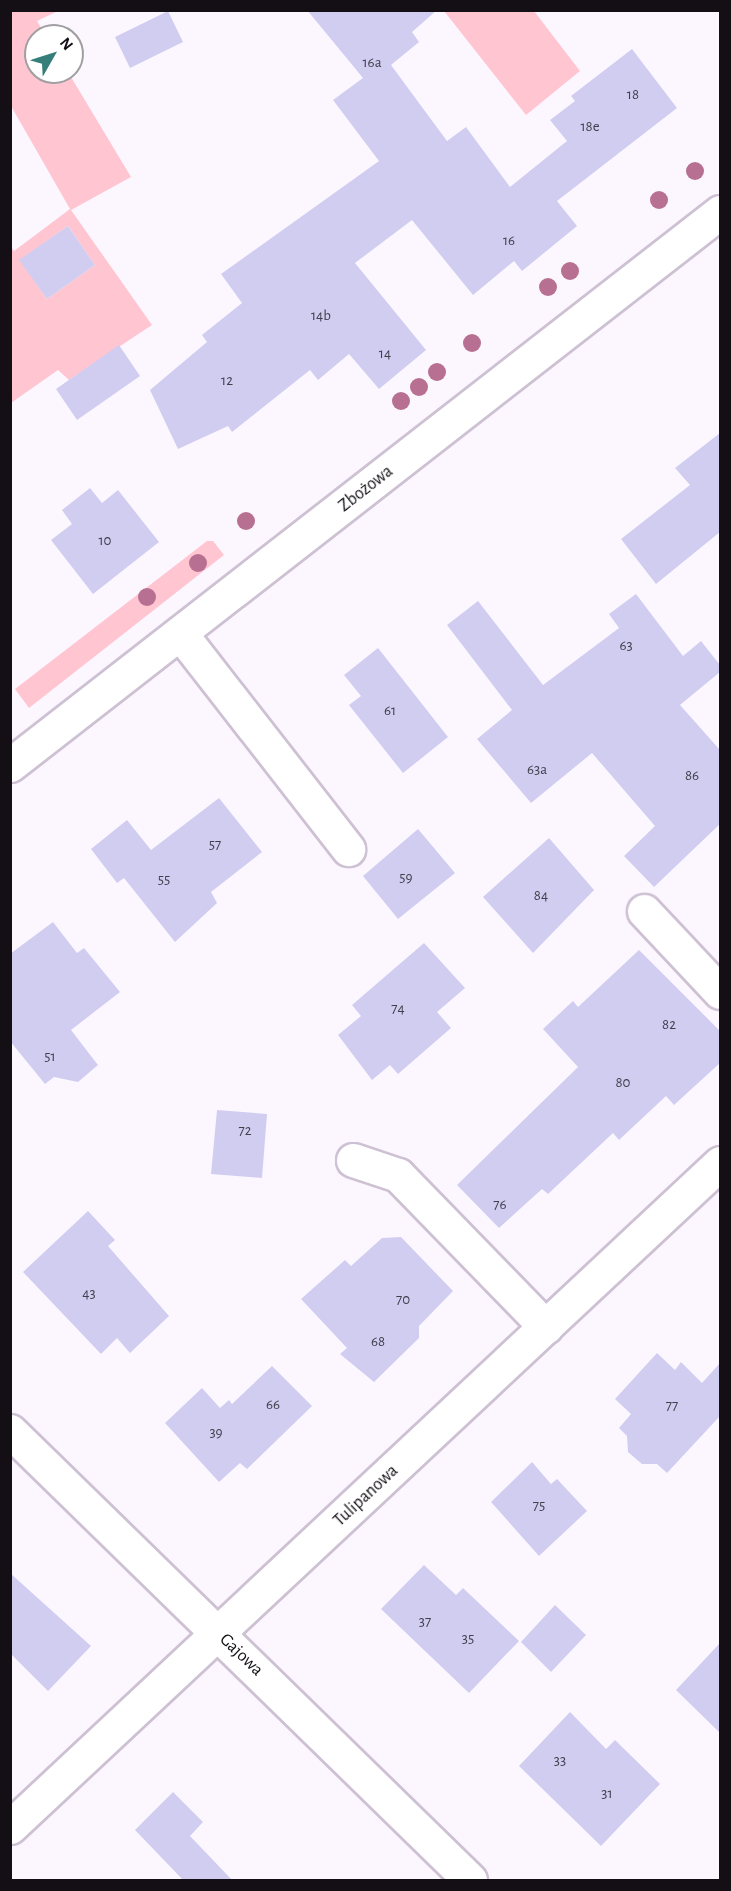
<!DOCTYPE html>
<meta charset="utf-8">
<style>
body{margin:0}
#map{position:relative;width:731px;height:1891px;overflow:hidden;background:#fcf7ff;font-family:"Alegreya Sans",sans-serif}
div>[style]{position:absolute}
.green>*{inset:0;background:#ffc5d1}
.building>*{inset:0;background:#d1cdf1}
.roads{filter:drop-shadow(2px 0 #cdc1d3) drop-shadow(-2px 0 #cdc1d3) drop-shadow(0 2px #cdc1d3) drop-shadow(0 -2px #cdc1d3)}
.minor>*{height:33px;margin:-16.5px;padding:0 16.5px;transform-origin:16.5px;border-radius:16.5px;background:#fff}
.trees>*{width:18px;height:18px;margin:-9px;border-radius:50%;background:#b76f92}
span{translate:-50% -50%;white-space:nowrap;text-align:center;line-height:1.15;-webkit-text-stroke:6px #fff;paint-order:stroke}
.number-label{font-size:15px;color:#423e4c}
.number-label span{-webkit-text-stroke-width:0}
.street-label{font-size:18px;color:#130f15}
.frame{position:absolute;inset:0;border:12px solid #130f15;pointer-events:none}
.north{position:absolute;left:24px;top:24px;width:60px;height:60px;box-sizing:border-box;background:#fff;border:2px solid #a19fa1;border-radius:50%;rotate:51deg;font-size:16px;font-weight:700;line-height:24px;text-align:center;color:#130f15}
.north::after{content:'';display:block;margin:auto;width:21px;height:27px;background:#367e79;clip-path:polygon(50% 0,100% 100%,50% 72%,0 100%)}
</style>
<div id="map">
<div class="green">
<div style="clip-path:polygon(evenodd,11px 11px,58px 11px,37px 21px,46px 36px,36px 36px,36px 72px,68px 72px,131px 177px,71px 210px,152px 325px,69px 380px,58px 370px,11px 403px,10px 246px,14px 251px,70px 209px,11px 106px,11px 11px,68px 226px,95px 265px,47px 299px,20px 260px,68px 226px)"></div>
<div style="clip-path:polygon(444px 11px,534px 11px,580px 71px,526px 115px)"></div>
<div style="clip-path:polygon(207px 541px,213px 541px,224px 555px,29px 708px,15px 689px)"></div>
</div>
<div class="building">
<div style="clip-path:polygon(307px 10px,437px 10px,412px 32px,419px 42px,391px 65px,447px 141px,466px 127px,510px 187px,567px 141px,550px 120px,575px 101px,571px 96px,632px 49px,677px 108px,557px 201px,577px 226px,522px 271px,514px 261px,473px 295px,412px 220px,355px 263px,426px 350px,379px 389px,349px 354px,318px 380px,310px 370px,232px 432px,228px 426px,178px 449px,150px 390px,207px 342px,202px 335px,242px 303px,221px 274px,379px 161px,333px 100px,363px 78px)"></div>
<div style="clip-path:polygon(168px 11px,183px 42px,130px 68px,115px 37px)"></div>
<div style="clip-path:polygon(68px 226px,95px 265px,47px 299px,19px 260px)"></div>
<div style="clip-path:polygon(119px 345px,140px 376px,77px 420px,56px 389px)"></div>
<div style="clip-path:polygon(720px 433px,720px 532px,656px 584px,621px 539px,690px 485px,675px 468px)"></div>
<div style="clip-path:polygon(90px 488px,102px 503px,118px 490px,159px 542px,93px 594px,51px 540px,72px 524px,62px 510px)"></div>
<div style="clip-path:polygon(636px 594px,683px 656px,701px 641px,720px 665px,720px 672px,680px 705px,720px 750px,720px 824px,654px 887px,624px 856px,655px 826px,592px 753px,531px 803px,477px 739px,512px 710px,447px 625px,478px 601px,543px 685px,619px 628px,609px 614px)"></div>
<div style="clip-path:polygon(378px 648px,448px 737px,403px 773px,349px 705px,361px 696px,344px 675px)"></div>
<div style="clip-path:polygon(219px 798px,262px 852px,211px 892px,217px 903px,175px 942px,124px 878px,117px 883px,91px 849px,127px 820px,151px 850px)"></div>
<div style="clip-path:polygon(418px 829px,455px 873px,398px 919px,363px 876px)"></div>
<div style="clip-path:polygon(549px 838px,594px 890px,533px 953px,483px 897px)"></div>
<div style="clip-path:polygon(53px 922px,77px 953px,84px 948px,120px 992px,71px 1030px,98px 1065px,78px 1082px,54px 1077px,45px 1084px,10px 1041px,10px 954px)"></div>
<div style="clip-path:polygon(424px 943px,465px 988px,437px 1012px,451px 1028px,398px 1074px,390px 1065px,372px 1080px,338px 1035px,361px 1016px,352px 1005px)"></div>
<div style="clip-path:polygon(639px 950px,720px 1031px,720px 1063px,674px 1105px,666px 1096px,619px 1140px,613px 1133px,548px 1194px,542px 1189px,499px 1228px,457px 1185px,578px 1067px,543px 1029px,573px 1001px,578px 1007px)"></div>
<div style="clip-path:polygon(217px 1110px,267px 1114px,262px 1178px,211px 1174px)"></div>
<div style="clip-path:polygon(88px 1211px,115px 1240px,108px 1246px,169px 1316px,130px 1353px,117px 1338px,101px 1354px,23px 1272px)"></div>
<div style="clip-path:polygon(401px 1237px,453px 1291px,419px 1326px,419px 1338px,374px 1382px,340px 1354px,347px 1348px,301px 1299px,345px 1260px,351px 1266px,382px 1238px)"></div>
<div style="clip-path:polygon(657px 1353px,675px 1370px,681px 1362px,702px 1383px,720px 1363px,720px 1416px,667px 1473px,657px 1464px,642px 1464px,628px 1452px,627px 1436px,619px 1428px,631px 1414px,615px 1399px)"></div>
<div style="clip-path:polygon(272px 1366px,312px 1406px,247px 1469px,240px 1463px,219px 1482px,165px 1423px,202px 1388px,220px 1408px,229px 1400px,232px 1404px)"></div>
<div style="clip-path:polygon(532px 1462px,551px 1484px,557px 1479px,587px 1511px,539px 1556px,491px 1502px)"></div>
<div style="clip-path:polygon(424px 1565px,456px 1595px,463px 1588px,519px 1641px,469px 1693px,381px 1609px)"></div>
<div style="clip-path:polygon(10px 1573px,91px 1646px,48px 1691px,10px 1653px)"></div>
<div style="clip-path:polygon(555px 1605px,586px 1635px,551px 1672px,521px 1642px)"></div>
<div style="clip-path:polygon(720px 1643px,720px 1733px,676px 1690px)"></div>
<div style="clip-path:polygon(570px 1712px,606px 1749px,615px 1740px,660px 1784px,601px 1846px,519px 1766px)"></div>
<div style="clip-path:polygon(173px 1792px,203px 1822px,190px 1836px,233px 1881px,184px 1881px,135px 1830px)"></div>
</div>
<div class="roads">
<div class="minor">
<div style="left:180px;top:633px;width:274px;rotate:52.1deg"></div>
<div style="left:10px;top:765px;width:900px;rotate:-37.91deg"></div>
<div style="left:644px;top:911px;width:111px;rotate:46.8deg"></div>
<div style="left:353px;top:1160px;width:47px;rotate:18.4deg"></div>
<div style="left:398px;top:1175px;width:212px;rotate:45.8deg"></div>
<div style="left:10px;top:1431px;width:643px;rotate:44.31deg"></div>
<div style="left:10px;top:1827px;width:972px;rotate:-43.08deg"></div>
</div>
</div>
<div class="trees">
<div style="left:695px;top:171px"></div>
<div style="left:659px;top:200px"></div>
<div style="left:570px;top:271px"></div>
<div style="left:548px;top:287px"></div>
<div style="left:472px;top:343px"></div>
<div style="left:437px;top:372px"></div>
<div style="left:419px;top:387px"></div>
<div style="left:401px;top:401px"></div>
<div style="left:246px;top:521px"></div>
<div style="left:198px;top:563px"></div>
<div style="left:147px;top:597px"></div>
</div>
<div class="number-label">
<span style="left:372px;top:63px">16a</span>
<span style="left:633px;top:95px">18</span>
<span style="left:590px;top:127px">18e</span>
<span style="left:509px;top:241px">16</span>
<span style="left:321px;top:316px">14b</span>
<span style="left:385px;top:354px">14</span>
<span style="left:227px;top:381px">12</span>
<span style="left:105px;top:541px">10</span>
<span style="left:626px;top:646px">63</span>
<span style="left:390px;top:711px">61</span>
<span style="left:537px;top:770px">63a</span>
<span style="left:692px;top:776px">86</span>
<span style="left:215px;top:845px">57</span>
<span style="left:406px;top:878px">59</span>
<span style="left:164px;top:880px">55</span>
<span style="left:541px;top:896px">84</span>
<span style="left:398px;top:1009px">74</span>
<span style="left:669px;top:1025px">82</span>
<span style="left:50px;top:1057px">51</span>
<span style="left:623px;top:1083px">80</span>
<span style="left:245px;top:1131px">72</span>
<span style="left:500px;top:1205px">76</span>
<span style="left:89px;top:1294px">43</span>
<span style="left:403px;top:1300px">70</span>
<span style="left:378px;top:1342px">68</span>
<span style="left:273px;top:1405px">66</span>
<span style="left:672px;top:1406px">77</span>
<span style="left:216px;top:1433px">39</span>
<span style="left:539px;top:1506px">75</span>
<span style="left:425px;top:1622px">37</span>
<span style="left:468px;top:1639px">35</span>
<span style="left:560px;top:1761px">33</span>
<span style="left:607px;top:1794px">31</span>
</div>
<div class="street-label">
<span style="left:366px;top:489px;rotate:-38deg">Zbożowa</span>
<span style="left:366px;top:1496px;rotate:-43deg">Tulipanowa</span>
<span style="left:241px;top:1655px;rotate:44deg">Gajowa</span>
</div>
<div class="frame"></div>
<div class="north">N</div>
</div>
